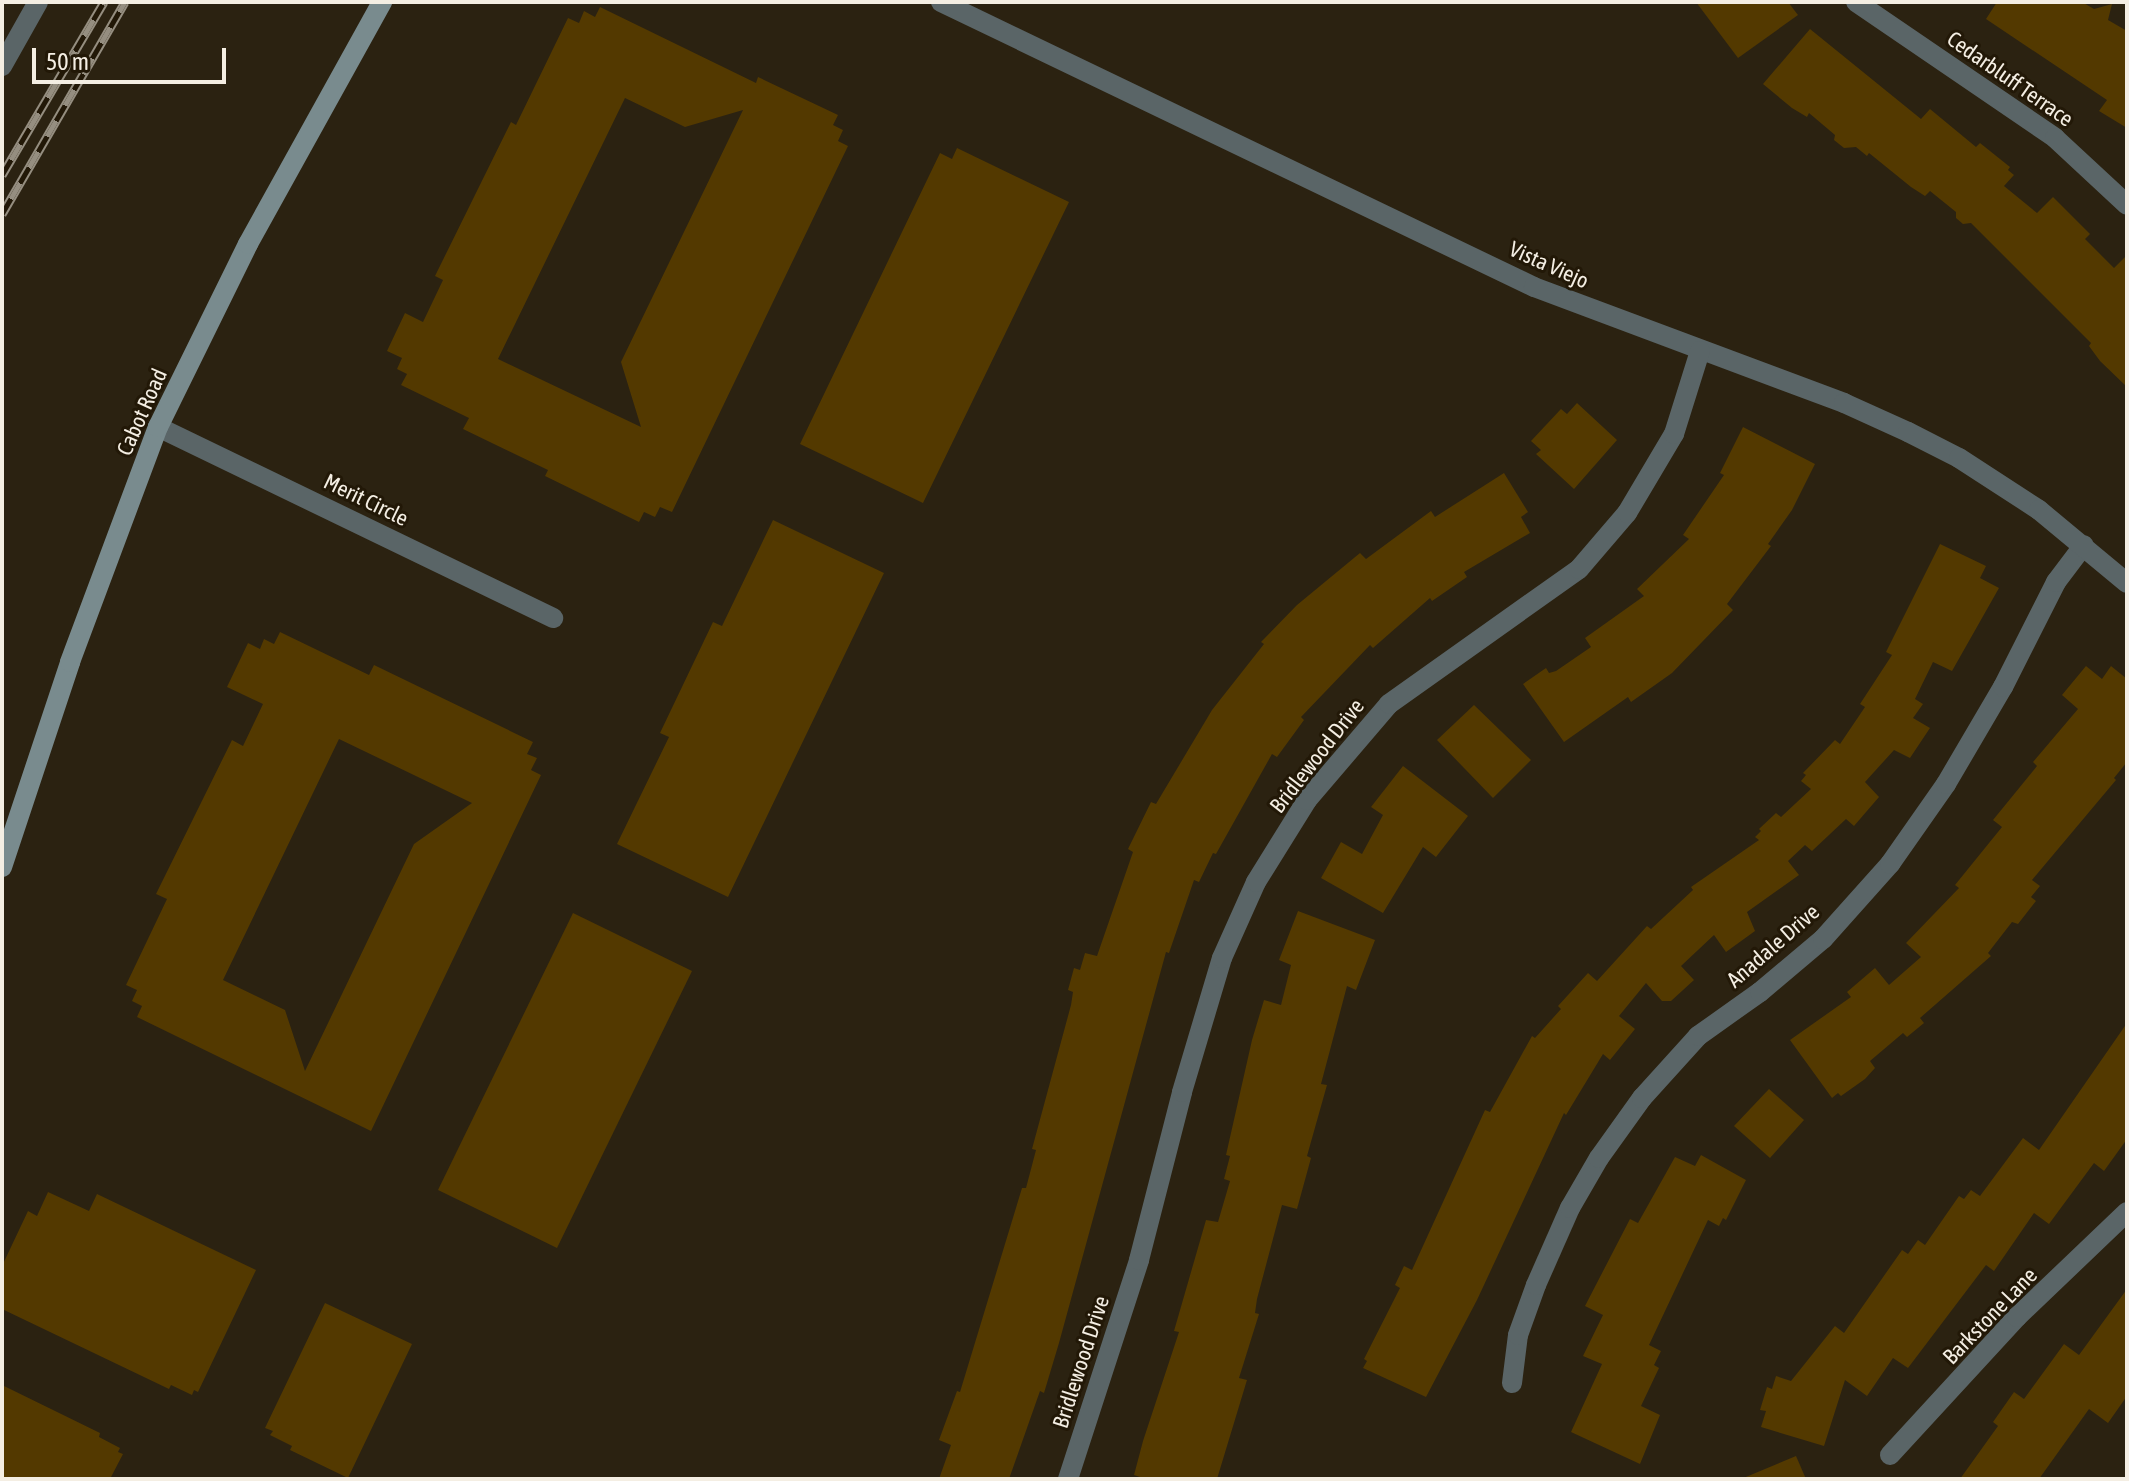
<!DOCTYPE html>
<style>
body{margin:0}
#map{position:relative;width:2129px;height:1481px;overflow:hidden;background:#2b2211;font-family:"Asap Condensed",sans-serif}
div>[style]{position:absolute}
.building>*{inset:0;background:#533900}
.minor>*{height:20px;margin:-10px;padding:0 10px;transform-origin:10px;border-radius:10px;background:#5a6567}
.tertiary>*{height:20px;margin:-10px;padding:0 10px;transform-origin:10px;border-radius:10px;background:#5a6567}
.secondary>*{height:20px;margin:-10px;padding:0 10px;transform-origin:10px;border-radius:10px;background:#798b8e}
.rail>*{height:9px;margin-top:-4.5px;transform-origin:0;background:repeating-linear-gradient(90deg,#221807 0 18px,#958e80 0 36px);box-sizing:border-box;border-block:2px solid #958e80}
span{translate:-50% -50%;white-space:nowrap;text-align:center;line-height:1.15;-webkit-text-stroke:6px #221807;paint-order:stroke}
.street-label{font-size:22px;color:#f4eee3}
.frame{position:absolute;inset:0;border:4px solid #f4eee3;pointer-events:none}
.scale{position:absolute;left:32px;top:48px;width:194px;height:36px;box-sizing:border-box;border:4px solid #f4eee3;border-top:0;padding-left:10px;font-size:24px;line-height:28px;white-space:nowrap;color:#f4eee3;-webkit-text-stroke:6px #221807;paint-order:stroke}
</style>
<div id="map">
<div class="building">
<div style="clip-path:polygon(1696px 2px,1788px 2px,1798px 15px,1738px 58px)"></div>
<div style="clip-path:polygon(1997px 2px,2082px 2px,2094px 9px,2112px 4px,2108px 20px,2127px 31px,2127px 128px,2099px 111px,2107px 100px,1986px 19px)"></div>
<div style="clip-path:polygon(evenodd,600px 7px,756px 83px,758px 77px,838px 115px,833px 125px,843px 130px,838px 141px,848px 146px,672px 512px,660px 507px,655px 517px,644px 512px,639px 522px,545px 476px,548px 470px,463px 429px,469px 418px,401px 385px,407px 374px,397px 369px,402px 358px,387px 351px,405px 313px,423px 322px,443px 280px,435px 276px,511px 122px,516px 125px,568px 18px,579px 23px,584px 11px,595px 17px,600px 7px,625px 98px,685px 127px,743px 110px,621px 362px,641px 427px,498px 359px,625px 98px)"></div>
<div style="clip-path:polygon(1810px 29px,1921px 119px,1930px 109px,1976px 147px,1980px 143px,2010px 167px,2008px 170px,2014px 175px,2004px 186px,2037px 213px,2053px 197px,2090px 234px,2085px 239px,2114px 268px,2127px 255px,2127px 387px,2100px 361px,2089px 346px,2091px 343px,1971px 223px,1963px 224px,1956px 218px,1956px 212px,1930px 191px,1925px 196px,1911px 187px,1869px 153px,1867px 156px,1856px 147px,1844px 148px,1834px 140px,1835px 135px,1809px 113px,1807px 117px,1792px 108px,1763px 84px)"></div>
<div style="clip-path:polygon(957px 148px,1069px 202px,923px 503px,800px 444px,940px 153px,952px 159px)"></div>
<div style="clip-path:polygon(1577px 403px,1617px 440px,1574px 489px,1536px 454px,1541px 450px,1531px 441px,1561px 409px,1567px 414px)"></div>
<div style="clip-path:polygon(1743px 427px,1815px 464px,1792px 510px,1768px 544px,1771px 546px,1727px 604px,1733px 610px,1672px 673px,1631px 702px,1628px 697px,1564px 742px,1523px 684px,1546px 668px,1549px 673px,1556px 671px,1591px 647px,1585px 638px,1644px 596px,1637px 589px,1689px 539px,1683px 535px,1724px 475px,1720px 473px)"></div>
<div style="clip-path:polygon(1504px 473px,1528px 512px,1521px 517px,1530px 533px,1464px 572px,1467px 577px,1432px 601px,1430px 598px,1373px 648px,1370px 645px,1301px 717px,1304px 720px,1277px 757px,1272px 754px,1216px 854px,1213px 853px,1199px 882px,1194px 880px,1169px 953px,1166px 952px,1059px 1343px,1044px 1393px,1040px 1391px,1009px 1479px,939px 1479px,951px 1445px,939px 1440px,957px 1391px,960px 1392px,1022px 1188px,1026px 1188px,1036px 1150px,1032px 1149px,1071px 1005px,1073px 992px,1068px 990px,1074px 968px,1080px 970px,1085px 953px,1097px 956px,1133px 852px,1128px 849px,1151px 802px,1156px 804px,1212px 710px,1264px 644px,1261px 642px,1297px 605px,1360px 553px,1366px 559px,1431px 511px,1435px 517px)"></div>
<div style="clip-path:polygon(773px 520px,884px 573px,728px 897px,617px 844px,669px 737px,660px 733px,713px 622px,722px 626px)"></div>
<div style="clip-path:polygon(1940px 544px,1986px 566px,1980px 578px,1999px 588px,1952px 671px,1933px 662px,1915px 699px,1923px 704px,1913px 718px,1930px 728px,1910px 758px,1894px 750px,1865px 782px,1879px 797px,1854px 826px,1846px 819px,1812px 851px,1805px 845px,1788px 861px,1799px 875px,1747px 912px,1755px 931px,1726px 952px,1714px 935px,1681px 966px,1694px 980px,1671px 1001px,1662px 1001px,1646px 983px,1619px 1016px,1635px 1029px,1610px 1060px,1603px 1054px,1566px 1115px,1564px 1113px,1477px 1300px,1426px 1397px,1363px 1368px,1367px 1361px,1364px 1359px,1400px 1288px,1395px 1285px,1404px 1266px,1412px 1270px,1485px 1110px,1490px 1112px,1532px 1036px,1535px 1038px,1561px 1009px,1558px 1006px,1588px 973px,1597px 981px,1647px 926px,1651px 929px,1693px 890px,1691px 887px,1759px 840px,1755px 837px,1761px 831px,1759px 829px,1776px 813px,1781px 817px,1811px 789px,1801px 781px,1806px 775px,1803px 773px,1835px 740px,1840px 744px,1865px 707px,1860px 704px,1892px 655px,1886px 652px)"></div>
<div style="clip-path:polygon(evenodd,280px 632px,369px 675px,374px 665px,533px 742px,527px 754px,537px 758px,531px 770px,541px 775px,371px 1131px,137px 1017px,142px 1006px,132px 1001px,137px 990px,126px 985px,167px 899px,156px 894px,232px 740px,243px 746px,263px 704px,227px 687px,248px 643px,260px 649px,264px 639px,274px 644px,280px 632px,339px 739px,472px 803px,414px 844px,305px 1071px,285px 1010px,223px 980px,339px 739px)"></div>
<div style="clip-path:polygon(2086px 666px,2102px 679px,2111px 666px,2127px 679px,2127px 762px,2114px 778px,2116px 780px,2032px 880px,2040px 886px,2031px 897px,2036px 901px,2018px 924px,2012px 922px,1988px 953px,1991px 956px,1920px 1018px,1924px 1023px,1907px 1037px,1903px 1033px,1870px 1061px,1875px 1068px,1865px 1079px,1841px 1096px,1838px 1093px,1832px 1098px,1790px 1040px,1851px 997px,1847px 992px,1875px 968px,1889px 985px,1921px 957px,1906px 943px,1959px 888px,1955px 885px,2002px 827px,1993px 820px,2037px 766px,2033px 762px,2078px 709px,2062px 695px)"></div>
<div style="clip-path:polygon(1474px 705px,1531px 760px,1493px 798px,1437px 740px)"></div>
<div style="clip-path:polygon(1403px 766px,1468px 816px,1436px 857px,1423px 847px,1383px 913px,1321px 878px,1341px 842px,1362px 854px,1383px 815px,1371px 807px)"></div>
<div style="clip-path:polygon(1298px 911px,1375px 940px,1356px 990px,1347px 986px,1321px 1084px,1327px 1085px,1307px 1156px,1311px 1158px,1297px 1209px,1282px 1205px,1257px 1299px,1255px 1313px,1259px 1314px,1239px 1378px,1247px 1380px,1217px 1479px,1146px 1479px,1134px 1475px,1143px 1441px,1179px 1332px,1174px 1331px,1206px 1220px,1218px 1222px,1230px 1181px,1224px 1179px,1230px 1156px,1226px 1155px,1252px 1040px,1264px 1000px,1281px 1005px,1291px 965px,1279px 960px)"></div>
<div style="clip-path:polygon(573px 913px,692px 971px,557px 1248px,438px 1190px)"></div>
<div style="clip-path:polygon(2127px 1023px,2127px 1139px,2104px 1171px,2094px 1163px,2049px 1224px,2034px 1213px,1994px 1271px,1986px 1265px,1908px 1368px,1893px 1358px,1867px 1396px,1845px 1380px,1824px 1446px,1761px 1427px,1766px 1411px,1760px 1410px,1767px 1387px,1772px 1389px,1776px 1376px,1791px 1381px,1835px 1326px,1844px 1333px,1902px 1250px,1908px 1254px,1918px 1240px,1925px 1245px,1959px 1196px,1964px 1199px,1971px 1190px,1980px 1196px,2023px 1138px,2039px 1150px)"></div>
<div style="clip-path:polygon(1769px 1089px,1804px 1120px,1770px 1158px,1734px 1126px)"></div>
<div style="clip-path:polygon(1701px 1155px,1746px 1180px,1726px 1220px,1723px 1218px,1719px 1226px,1708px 1220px,1649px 1345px,1661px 1351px,1654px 1365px,1659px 1368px,1641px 1406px,1660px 1415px,1640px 1464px,1571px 1432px,1602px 1364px,1583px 1356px,1603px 1315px,1585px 1306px,1630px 1219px,1638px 1223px,1675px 1157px,1695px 1166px)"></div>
<div style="clip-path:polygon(48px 1192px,89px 1211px,97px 1194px,256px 1270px,198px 1392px,194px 1390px,192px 1395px,171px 1385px,169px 1389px,2px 1309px,2px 1266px,28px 1211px,37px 1216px)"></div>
<div style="clip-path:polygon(2127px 1289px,2127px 1396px,2108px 1423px,2089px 1409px,2039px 1479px,1960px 1479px,1998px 1426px,1993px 1422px,2014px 1392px,2024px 1399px,2064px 1344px,2079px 1355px)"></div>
<div style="clip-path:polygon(325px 1303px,412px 1344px,348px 1478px,290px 1450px,292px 1446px,270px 1435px,273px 1431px,265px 1428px)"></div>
<div style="clip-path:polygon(2px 1385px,100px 1433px,99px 1437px,120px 1448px,118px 1452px,123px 1454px,110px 1479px,2px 1479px)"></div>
<div style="clip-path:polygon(1796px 1456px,1806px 1479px,1741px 1479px)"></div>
</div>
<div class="minor">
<div style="left:1856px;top:2px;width:241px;rotate:34.3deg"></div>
<div style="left:2055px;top:138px;width:98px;rotate:42.9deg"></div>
<div style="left:2px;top:66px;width:73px;rotate:-60.6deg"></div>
<div style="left:158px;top:427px;width:439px;rotate:25.8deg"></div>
<div style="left:1512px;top:1383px;width:48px;rotate:-82.9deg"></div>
<div style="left:1518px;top:1335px;width:53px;rotate:-70.2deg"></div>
<div style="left:1536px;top:1285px;width:84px;rotate:-66.2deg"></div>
<div style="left:1570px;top:1208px;width:58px;rotate:-59.9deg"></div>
<div style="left:1599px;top:1158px;width:74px;rotate:-54.4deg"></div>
<div style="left:1642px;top:1098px;width:84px;rotate:-47.9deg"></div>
<div style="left:1698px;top:1036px;width:76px;rotate:-35.4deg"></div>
<div style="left:1760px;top:992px;width:82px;rotate:-40.1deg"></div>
<div style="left:1823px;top:939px;width:101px;rotate:-48.2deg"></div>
<div style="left:1890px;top:864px;width:98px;rotate:-55deg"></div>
<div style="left:1946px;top:784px;width:113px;rotate:-59.6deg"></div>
<div style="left:2003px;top:687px;width:118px;rotate:-63.2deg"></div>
<div style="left:2056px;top:582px;width:46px;rotate:-52.9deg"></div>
<div style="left:1890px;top:1455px;width:188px;rotate:-47.4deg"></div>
<div style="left:2017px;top:1317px;width:152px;rotate:-43.7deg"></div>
</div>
<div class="tertiary">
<div style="left:941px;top:2px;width:658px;rotate:25.67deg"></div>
<div style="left:1534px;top:287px;width:331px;rotate:20.5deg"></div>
<div style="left:1844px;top:403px;width:70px;rotate:24.4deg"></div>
<div style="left:1908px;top:432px;width:57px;rotate:27deg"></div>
<div style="left:1959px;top:458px;width:95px;rotate:33deg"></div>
<div style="left:2039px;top:510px;width:114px;rotate:39.7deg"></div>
<div style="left:1068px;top:1479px;width:230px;rotate:-72deg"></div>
<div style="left:1139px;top:1260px;width:173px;rotate:-75.6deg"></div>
<div style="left:1182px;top:1092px;width:140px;rotate:-73.4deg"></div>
<div style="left:1222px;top:958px;width:83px;rotate:-65.9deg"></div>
<div style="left:1256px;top:882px;width:97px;rotate:-58.1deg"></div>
<div style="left:1307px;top:800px;width:126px;rotate:-49.5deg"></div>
<div style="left:1389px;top:704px;width:233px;rotate:-35.4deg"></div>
<div style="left:1579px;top:569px;width:74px;rotate:-49.4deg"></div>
<div style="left:1627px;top:513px;width:92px;rotate:-59.3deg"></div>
<div style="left:1674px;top:434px;width:87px;rotate:-72.6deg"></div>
</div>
<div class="secondary">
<div style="left:2px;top:867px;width:216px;rotate:-71.6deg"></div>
<div style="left:70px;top:662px;width:251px;rotate:-69.5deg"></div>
<div style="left:158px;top:427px;width:204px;rotate:-63.8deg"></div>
<div style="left:248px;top:244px;width:277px;rotate:-61deg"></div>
</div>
<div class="rail">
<div style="left:2px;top:175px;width:201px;rotate:-59.5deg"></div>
<div style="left:2px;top:214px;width:245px;rotate:-59.9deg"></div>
</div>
<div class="street-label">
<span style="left:2010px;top:79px;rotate:35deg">Cedarbluff Terrace</span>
<span style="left:1549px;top:265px;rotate:24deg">Vista Viejo</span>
<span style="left:142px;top:412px;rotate:-66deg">Cabot Road</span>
<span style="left:366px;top:500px;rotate:26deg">Merit Circle</span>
<span style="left:1317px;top:756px;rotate:-52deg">Bridlewood Drive</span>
<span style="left:1773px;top:946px;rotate:-41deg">Anadale Drive</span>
<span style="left:1990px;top:1316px;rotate:-46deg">Barkstone Lane</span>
<span style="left:1081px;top:1362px;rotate:-72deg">Bridlewood Drive</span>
</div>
<div class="frame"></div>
<div class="scale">50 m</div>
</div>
